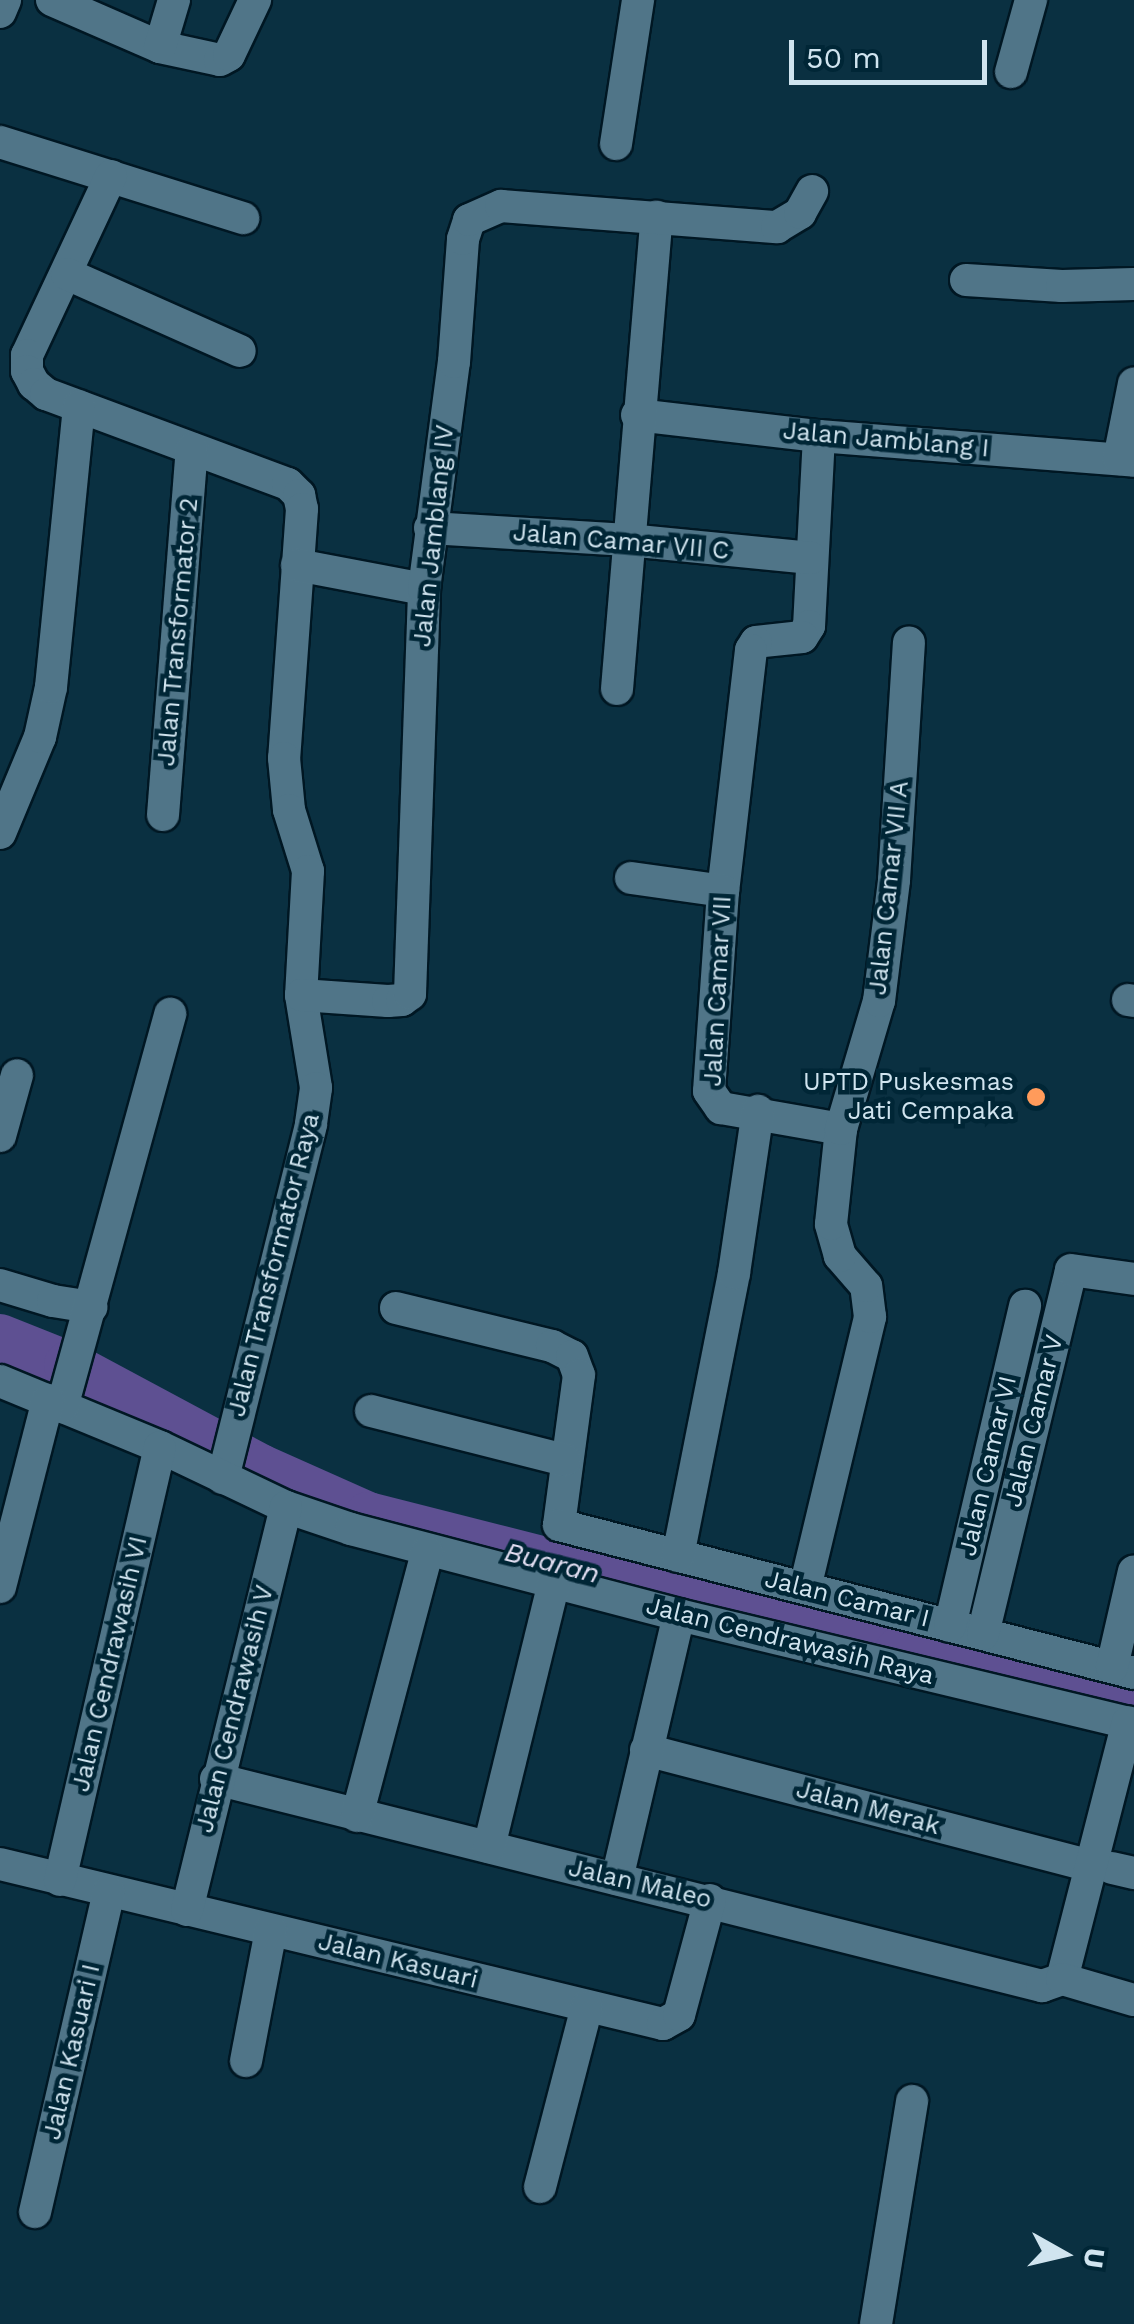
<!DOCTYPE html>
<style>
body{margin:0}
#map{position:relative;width:1134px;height:2324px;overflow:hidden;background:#0a3041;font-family:"Work Sans",sans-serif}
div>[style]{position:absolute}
.river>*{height:48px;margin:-24px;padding:0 24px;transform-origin:24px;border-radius:24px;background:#5e5092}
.roads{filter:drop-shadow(2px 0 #001723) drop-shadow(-2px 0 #001723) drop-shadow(0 2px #001723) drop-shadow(0 -2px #001723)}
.minor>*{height:32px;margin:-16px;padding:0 16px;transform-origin:16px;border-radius:16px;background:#507588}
.dots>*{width:28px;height:28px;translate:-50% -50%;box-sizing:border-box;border:5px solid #002636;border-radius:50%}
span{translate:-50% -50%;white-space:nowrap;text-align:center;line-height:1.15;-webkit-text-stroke:9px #002636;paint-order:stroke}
.street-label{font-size:25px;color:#d0e4ef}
.poi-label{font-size:25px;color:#d0e4ef}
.right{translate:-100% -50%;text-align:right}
.water-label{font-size:28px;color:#e0ddf1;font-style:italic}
.north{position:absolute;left:1014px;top:2204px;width:100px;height:100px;-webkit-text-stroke:8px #002636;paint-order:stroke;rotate:98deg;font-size:28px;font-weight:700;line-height:40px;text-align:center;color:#d0e4ef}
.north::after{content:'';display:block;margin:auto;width:35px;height:45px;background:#d0e4ef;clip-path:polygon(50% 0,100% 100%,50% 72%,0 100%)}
.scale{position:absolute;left:789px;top:40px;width:198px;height:45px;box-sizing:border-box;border:5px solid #d0e4ef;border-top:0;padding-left:12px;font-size:30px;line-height:35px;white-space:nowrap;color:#d0e4ef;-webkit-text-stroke:8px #002636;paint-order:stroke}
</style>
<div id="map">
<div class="river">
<div style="left:0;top:1338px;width:73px;rotate:21.7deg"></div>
<div style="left:68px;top:1365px;width:218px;rotate:28.2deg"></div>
<div style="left:260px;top:1468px;width:118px;rotate:24deg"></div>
<div style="left:368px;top:1516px;width:548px;rotate:14.26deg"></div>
<div style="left:899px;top:1651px;width:240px;rotate:11.8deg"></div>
</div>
<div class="roads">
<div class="minor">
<div style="left:52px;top:0;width:118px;rotate:23.5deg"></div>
<div style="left:160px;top:47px;width:61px;rotate:12.2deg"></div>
<div style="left:220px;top:60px;width:10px;rotate:-29deg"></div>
<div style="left:229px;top:55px;width:61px;rotate:-64.7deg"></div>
<div style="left:0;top:12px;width:13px;rotate:-67deg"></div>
<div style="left:160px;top:47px;width:49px;rotate:-73.4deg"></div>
<div style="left:1011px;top:72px;width:75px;rotate:-74.5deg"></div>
<div style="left:0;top:142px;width:255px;rotate:17.4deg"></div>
<div style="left:616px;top:144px;width:146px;rotate:-81.3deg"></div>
<div style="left:111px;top:176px;width:198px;rotate:115.1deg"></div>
<div style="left:27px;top:355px;width:16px;rotate:90deg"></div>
<div style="left:27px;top:371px;width:15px;rotate:62deg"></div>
<div style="left:34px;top:384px;width:16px;rotate:40deg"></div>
<div style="left:46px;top:394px;width:258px;rotate:20.4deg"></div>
<div style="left:288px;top:484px;width:16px;rotate:45deg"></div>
<div style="left:299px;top:495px;width:14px;rotate:78deg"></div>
<div style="left:302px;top:509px;width:250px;rotate:94.1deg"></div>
<div style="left:284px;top:758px;width:52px;rotate:84.5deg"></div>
<div style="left:289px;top:810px;width:64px;rotate:72.7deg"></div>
<div style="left:308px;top:871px;width:124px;rotate:93.2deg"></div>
<div style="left:301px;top:995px;width:94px;rotate:80.8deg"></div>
<div style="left:316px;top:1088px;width:37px;rotate:98deg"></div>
<div style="left:311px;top:1125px;width:364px;rotate:104deg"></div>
<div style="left:67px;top:274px;width:189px;rotate:24deg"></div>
<div style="left:966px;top:280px;width:96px;rotate:3.6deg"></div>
<div style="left:1062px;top:286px;width:72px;rotate:-1.6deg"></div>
<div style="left:637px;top:415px;width:183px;rotate:6.6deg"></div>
<div style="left:819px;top:436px;width:316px;rotate:4.5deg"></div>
<div style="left:819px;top:436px;width:190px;rotate:93deg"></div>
<div style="left:809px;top:626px;width:13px;rotate:122deg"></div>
<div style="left:802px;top:637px;width:46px;rotate:173.8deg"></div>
<div style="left:756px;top:642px;width:9px;rotate:122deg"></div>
<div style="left:751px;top:650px;width:243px;rotate:96.6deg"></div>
<div style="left:723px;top:891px;width:200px;rotate:94deg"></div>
<div style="left:709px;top:1091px;width:21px;rotate:55deg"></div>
<div style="left:721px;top:1108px;width:122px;rotate:9.9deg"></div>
<div style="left:1119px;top:459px;width:77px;rotate:-78.8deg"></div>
<div style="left:430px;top:528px;width:198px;rotate:3.5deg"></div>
<div style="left:628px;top:540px;width:184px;rotate:5.6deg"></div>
<div style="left:297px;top:565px;width:129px;rotate:10.7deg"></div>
<div style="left:617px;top:689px;width:474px;rotate:-85.2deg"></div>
<div style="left:163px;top:815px;width:367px;rotate:-85.5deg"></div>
<div style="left:0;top:833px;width:104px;rotate:-67.4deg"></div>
<div style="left:40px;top:737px;width:51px;rotate:-77.6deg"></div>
<div style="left:51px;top:687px;width:282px;rotate:-84.3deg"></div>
<div style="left:631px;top:878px;width:93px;rotate:8deg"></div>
<div style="left:301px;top:995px;width:87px;rotate:3.9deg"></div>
<div style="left:388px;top:1001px;width:14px;rotate:-4deg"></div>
<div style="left:402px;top:1000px;width:10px;rotate:-37deg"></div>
<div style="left:410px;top:994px;width:405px;rotate:-88deg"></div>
<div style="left:424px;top:589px;width:229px;rotate:-82.5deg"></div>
<div style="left:454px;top:362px;width:123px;rotate:-85.8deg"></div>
<div style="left:463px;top:239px;width:20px;rotate:-72deg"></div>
<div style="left:469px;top:220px;width:35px;rotate:-24deg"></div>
<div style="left:501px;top:206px;width:277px;rotate:4.4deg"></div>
<div style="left:777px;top:227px;width:27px;rotate:-31deg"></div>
<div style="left:800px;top:213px;width:25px;rotate:-61deg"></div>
<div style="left:1128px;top:1000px;width:6px;rotate:9deg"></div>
<div style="left:0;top:1136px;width:63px;rotate:-74.4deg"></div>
<div style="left:0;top:1285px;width:55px;rotate:16.8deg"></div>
<div style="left:53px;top:1301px;width:39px;rotate:9deg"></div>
<div style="left:396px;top:1308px;width:161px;rotate:13.7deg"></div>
<div style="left:552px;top:1346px;width:22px;rotate:27deg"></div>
<div style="left:572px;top:1356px;width:20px;rotate:70deg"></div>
<div style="left:579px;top:1375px;width:151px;rotate:97.6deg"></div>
<div style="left:559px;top:1525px;width:594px;rotate:14.43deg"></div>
<div style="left:0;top:1381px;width:173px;rotate:22.4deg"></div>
<div style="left:160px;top:1447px;width:140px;rotate:25.5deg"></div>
<div style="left:286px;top:1507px;width:69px;rotate:18.7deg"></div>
<div style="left:351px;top:1529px;width:339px;rotate:14.7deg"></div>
<div style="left:679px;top:1615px;width:468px;rotate:13.5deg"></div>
<div style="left:62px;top:1407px;width:408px;rotate:-74.6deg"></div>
<div style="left:371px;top:1411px;width:200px;rotate:14.2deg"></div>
<div style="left:678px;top:1556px;width:288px;rotate:-78.8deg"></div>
<div style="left:734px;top:1273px;width:164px;rotate:-81.6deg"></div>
<div style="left:0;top:1587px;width:193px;rotate:-75.6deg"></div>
<div style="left:805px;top:1588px;width:279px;rotate:-76.5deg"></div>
<div style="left:870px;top:1317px;width:31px;rotate:-97deg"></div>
<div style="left:866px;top:1286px;width:40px;rotate:-131deg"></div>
<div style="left:840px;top:1256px;width:33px;rotate:-106deg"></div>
<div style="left:831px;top:1224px;width:96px;rotate:-84deg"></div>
<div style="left:841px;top:1129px;width:134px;rotate:-73.5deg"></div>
<div style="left:879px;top:1001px;width:122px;rotate:-82.9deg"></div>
<div style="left:894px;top:880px;width:238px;rotate:-86.4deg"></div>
<div style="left:950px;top:1626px;width:329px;rotate:-76.8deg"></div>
<div style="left:983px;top:1634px;width:374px;rotate:-76.4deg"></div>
<div style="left:1071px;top:1270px;width:64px;rotate:8.1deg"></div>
<div style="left:1112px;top:1667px;width:98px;rotate:-77.1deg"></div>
<div style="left:646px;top:1750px;width:459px;rotate:14.6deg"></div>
<div style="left:216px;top:1779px;width:852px;rotate:14.07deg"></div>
<div style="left:1042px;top:1986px;width:21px;rotate:-19deg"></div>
<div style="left:357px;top:1816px;width:273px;rotate:-75.1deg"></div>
<div style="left:489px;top:1847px;width:273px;rotate:-76.2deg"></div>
<div style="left:0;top:1864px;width:682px;rotate:13.57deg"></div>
<div style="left:663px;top:2024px;width:18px;rotate:-29deg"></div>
<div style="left:679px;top:2015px;width:119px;rotate:-74.9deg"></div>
<div style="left:1112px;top:1868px;width:23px;rotate:13deg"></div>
<div style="left:617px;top:1879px;width:271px;rotate:-76.8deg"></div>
<div style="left:60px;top:1880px;width:444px;rotate:-77deg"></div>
<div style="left:187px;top:1910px;width:415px;rotate:-76.2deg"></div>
<div style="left:1062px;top:1979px;width:265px;rotate:-75.6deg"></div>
<div style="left:1062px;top:1979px;width:75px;rotate:16.3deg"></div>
<div style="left:246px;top:2061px;width:133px;rotate:-79.2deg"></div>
<div style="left:540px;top:2187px;width:186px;rotate:-75.4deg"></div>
<div style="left:35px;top:2212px;width:329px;rotate:-77deg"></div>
<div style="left:876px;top:2324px;width:226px;rotate:-80.8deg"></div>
</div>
</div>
<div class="dots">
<div style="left:1036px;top:1097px;background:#ff9b5b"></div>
</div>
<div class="street-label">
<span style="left:886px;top:440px;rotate:5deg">Jalan Jamblang I</span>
<span style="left:434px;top:536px;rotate:-84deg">Jalan Jamblang IV</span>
<span style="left:621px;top:542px;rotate:5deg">Jalan Camar VII C</span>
<span style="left:178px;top:632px;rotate:-85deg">Jalan Transformator 2</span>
<span style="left:889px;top:888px;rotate:-84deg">Jalan Camar VII A</span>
<span style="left:718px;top:991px;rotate:-87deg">Jalan Camar VII</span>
<span style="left:274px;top:1265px;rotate:-76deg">Jalan Transformator Raya</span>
<span style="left:1034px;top:1421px;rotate:-76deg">Jalan Camar V</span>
<span style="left:988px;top:1466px;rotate:-77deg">Jalan Camar VI</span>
<span style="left:847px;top:1599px;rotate:14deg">Jalan Camar I</span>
<span style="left:790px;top:1641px;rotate:14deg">Jalan Cendrawasih Raya</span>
<span style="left:110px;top:1664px;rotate:-77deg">Jalan Cendrawasih VI</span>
<span style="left:235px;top:1709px;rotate:-76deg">Jalan Cendrawasih V</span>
<span style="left:868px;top:1808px;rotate:15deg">Jalan Merak</span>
<span style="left:640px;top:1884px;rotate:13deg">Jalan Maleo</span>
<span style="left:398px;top:1961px;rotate:14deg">Jalan Kasuari</span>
<span style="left:72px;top:2052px;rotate:-77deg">Jalan Kasuari I</span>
</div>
<div class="poi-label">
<span class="right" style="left:1014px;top:1097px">UPTD Puskesmas<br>Jati Cempaka</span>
</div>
<div class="water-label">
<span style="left:552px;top:1563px;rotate:14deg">Buaran</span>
</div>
<div class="north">U</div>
<div class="scale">50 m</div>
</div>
